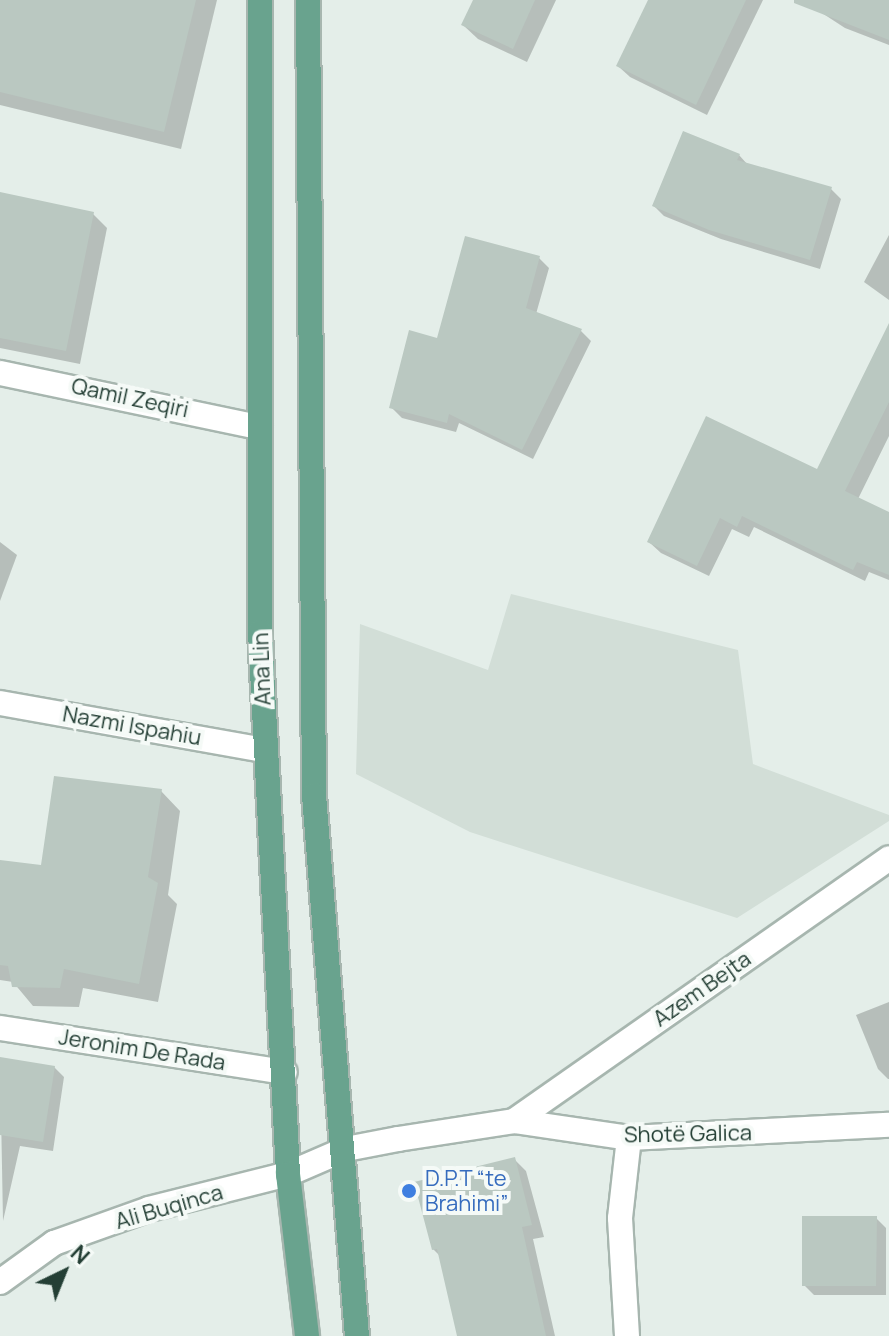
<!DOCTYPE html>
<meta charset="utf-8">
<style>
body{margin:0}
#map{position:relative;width:889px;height:1336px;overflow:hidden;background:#e4eee9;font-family:Manrope,sans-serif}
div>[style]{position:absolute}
.built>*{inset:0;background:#d2ded7}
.shadow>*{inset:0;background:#0003}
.building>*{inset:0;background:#bac8c1}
.roads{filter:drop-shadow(2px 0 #a7b6af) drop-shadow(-2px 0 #a7b6af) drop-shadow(0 2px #a7b6af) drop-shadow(0 -2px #a7b6af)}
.minor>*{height:24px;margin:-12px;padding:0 12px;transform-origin:12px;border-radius:12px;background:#fff}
.major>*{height:24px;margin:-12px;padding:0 12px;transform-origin:12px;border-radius:12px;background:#69a38e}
.dots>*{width:22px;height:22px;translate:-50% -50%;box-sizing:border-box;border:4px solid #f5faf7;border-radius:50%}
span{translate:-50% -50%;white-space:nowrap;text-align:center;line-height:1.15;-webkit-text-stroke:8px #f5faf7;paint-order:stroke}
.street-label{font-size:22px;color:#243f35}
.shop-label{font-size:22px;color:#366cbe}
.left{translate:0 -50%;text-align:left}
.north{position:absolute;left:24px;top:1232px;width:80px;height:80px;-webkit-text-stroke:6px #f5faf7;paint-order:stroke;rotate:43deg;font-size:22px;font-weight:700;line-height:32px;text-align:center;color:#243f35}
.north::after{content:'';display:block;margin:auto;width:28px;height:36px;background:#243f35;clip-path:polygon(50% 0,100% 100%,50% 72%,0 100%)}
</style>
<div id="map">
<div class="built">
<div style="clip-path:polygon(511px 594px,738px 650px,753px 764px,889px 815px,889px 821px,737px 918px,470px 832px,356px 774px,360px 624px,488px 670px)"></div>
</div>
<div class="shadow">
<div style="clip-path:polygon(0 0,217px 0,181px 149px,0 105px)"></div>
<div style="clip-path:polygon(475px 0,556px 0,527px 62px,478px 39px,463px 25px)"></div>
<div style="clip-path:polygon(650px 0,763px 0,707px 115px,630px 77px,618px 66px)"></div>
<div style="clip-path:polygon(802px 0,889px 0,889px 45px,845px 28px)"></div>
<div style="clip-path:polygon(739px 155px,748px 165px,831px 189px,841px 199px,820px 269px,721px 239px,664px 216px,654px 206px)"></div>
<div style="clip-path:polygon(0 194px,93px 214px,107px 228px,80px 364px,0 348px)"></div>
<div style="clip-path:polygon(889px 235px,889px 300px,864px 282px)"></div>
<div style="clip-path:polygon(539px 258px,549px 268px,536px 314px,581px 331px,591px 341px,533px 459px,459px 423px,456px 432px,402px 418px,392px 408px,439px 340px)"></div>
<div style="clip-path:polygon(889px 347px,889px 436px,858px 499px,889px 514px,889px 580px,869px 572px,865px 581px,754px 527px,749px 537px,732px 529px,709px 576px,661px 553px,649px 542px,818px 472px)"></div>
<div style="clip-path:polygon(0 542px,17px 555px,0 601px)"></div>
<div style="clip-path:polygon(161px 791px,180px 811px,168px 895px,177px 904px,158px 1002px,83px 988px,79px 1007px,33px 1006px,13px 982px,0 980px,0 861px,42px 868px)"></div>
<div style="clip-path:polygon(889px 1002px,889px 1079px,888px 1079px,878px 1069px,856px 1015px)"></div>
<div style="clip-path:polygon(0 1059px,54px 1067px,64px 1077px,53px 1151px,20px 1146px,3px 1221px)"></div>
<div style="clip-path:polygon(514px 1159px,526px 1171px,544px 1237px,533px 1239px,555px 1336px,459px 1336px,441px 1257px,433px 1249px)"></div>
<div style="clip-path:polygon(876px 1218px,886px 1228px,886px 1295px,814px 1295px,804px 1285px)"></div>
</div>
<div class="building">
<div style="clip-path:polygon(0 0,196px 0,164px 132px,0 92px)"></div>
<div style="clip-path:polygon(473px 0,535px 0,513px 49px,461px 25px)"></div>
<div style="clip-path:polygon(648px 0,746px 0,696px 105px,616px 66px)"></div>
<div style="clip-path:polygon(794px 0,889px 0,889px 40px,794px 3px)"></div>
<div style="clip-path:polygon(683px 131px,740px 154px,737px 160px,832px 187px,810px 260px,709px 230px,652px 206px)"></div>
<div style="clip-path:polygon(0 192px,94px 212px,66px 351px,0 338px)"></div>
<div style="clip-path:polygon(465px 236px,540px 256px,526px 308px,582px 329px,522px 450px,449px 414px,447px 423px,389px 408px,409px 330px,437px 338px)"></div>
<div style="clip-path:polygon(889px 323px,889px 402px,845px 491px,889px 512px,889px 575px,857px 562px,853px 570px,742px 516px,737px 527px,720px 518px,697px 566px,647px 542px,706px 416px,817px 469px)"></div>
<div style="clip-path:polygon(54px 776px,162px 789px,148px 877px,158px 883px,139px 984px,64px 969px,60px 988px,12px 987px,8px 966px,0 965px,0 860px,41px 865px)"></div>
<div style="clip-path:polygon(0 1057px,55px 1066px,43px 1142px,0 1135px)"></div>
<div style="clip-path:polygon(515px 1157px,532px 1225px,522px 1227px,546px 1336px,457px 1336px,437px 1249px,432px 1250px,414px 1182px)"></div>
<div style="clip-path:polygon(802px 1216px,877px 1216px,876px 1286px,802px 1286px)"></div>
</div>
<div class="roads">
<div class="minor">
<div style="left:0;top:373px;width:265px;rotate:11.8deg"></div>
<div style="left:0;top:703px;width:268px;rotate:10.1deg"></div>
<div style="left:0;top:1028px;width:288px;rotate:8.8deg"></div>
<div style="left:514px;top:1121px;width:458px;rotate:-35deg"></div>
<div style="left:0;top:1282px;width:67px;rotate:-35.8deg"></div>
<div style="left:54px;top:1243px;width:101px;rotate:-19.7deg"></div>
<div style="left:149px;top:1209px;width:143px;rotate:-14.1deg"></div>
<div style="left:288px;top:1174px;width:63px;rotate:-23.3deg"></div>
<div style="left:346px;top:1149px;width:53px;rotate:-10.9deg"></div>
<div style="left:398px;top:1139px;width:117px;rotate:-8.8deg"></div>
<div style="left:514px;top:1121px;width:116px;rotate:8.4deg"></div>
<div style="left:629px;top:1138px;width:260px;rotate:-2.9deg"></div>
<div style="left:627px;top:1336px;width:118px;rotate:-93.4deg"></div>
<div style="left:620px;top:1218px;width:81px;rotate:-83.6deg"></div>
</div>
<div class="major">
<div style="left:260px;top:0;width:632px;rotate:90deg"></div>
<div style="left:260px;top:632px;width:543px;rotate:87.04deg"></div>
<div style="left:288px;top:1174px;width:163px;rotate:83.3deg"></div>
<div style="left:308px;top:0;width:795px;rotate:89.57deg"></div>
<div style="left:314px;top:795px;width:543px;rotate:85.46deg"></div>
</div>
</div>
<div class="dots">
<div style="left:409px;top:1191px;background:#3f7fe0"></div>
</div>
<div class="street-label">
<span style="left:130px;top:398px;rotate:12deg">Qamil Zeqiri</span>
<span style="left:262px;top:669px;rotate:-92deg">Ana Lin</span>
<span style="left:132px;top:726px;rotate:10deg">Nazmi Ispahiu</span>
<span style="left:702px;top:989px;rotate:-35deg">Azem Bejta</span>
<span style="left:142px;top:1050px;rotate:9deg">Jeronim De Rada</span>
<span style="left:688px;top:1134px;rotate:-1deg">Shotë Galica</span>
<span style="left:169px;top:1207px;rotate:-16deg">Ali Buqinca</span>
</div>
<div class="shop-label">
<span class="left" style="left:425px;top:1191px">D.P.T “te<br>Brahimi”</span>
</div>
<div class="north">N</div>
</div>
